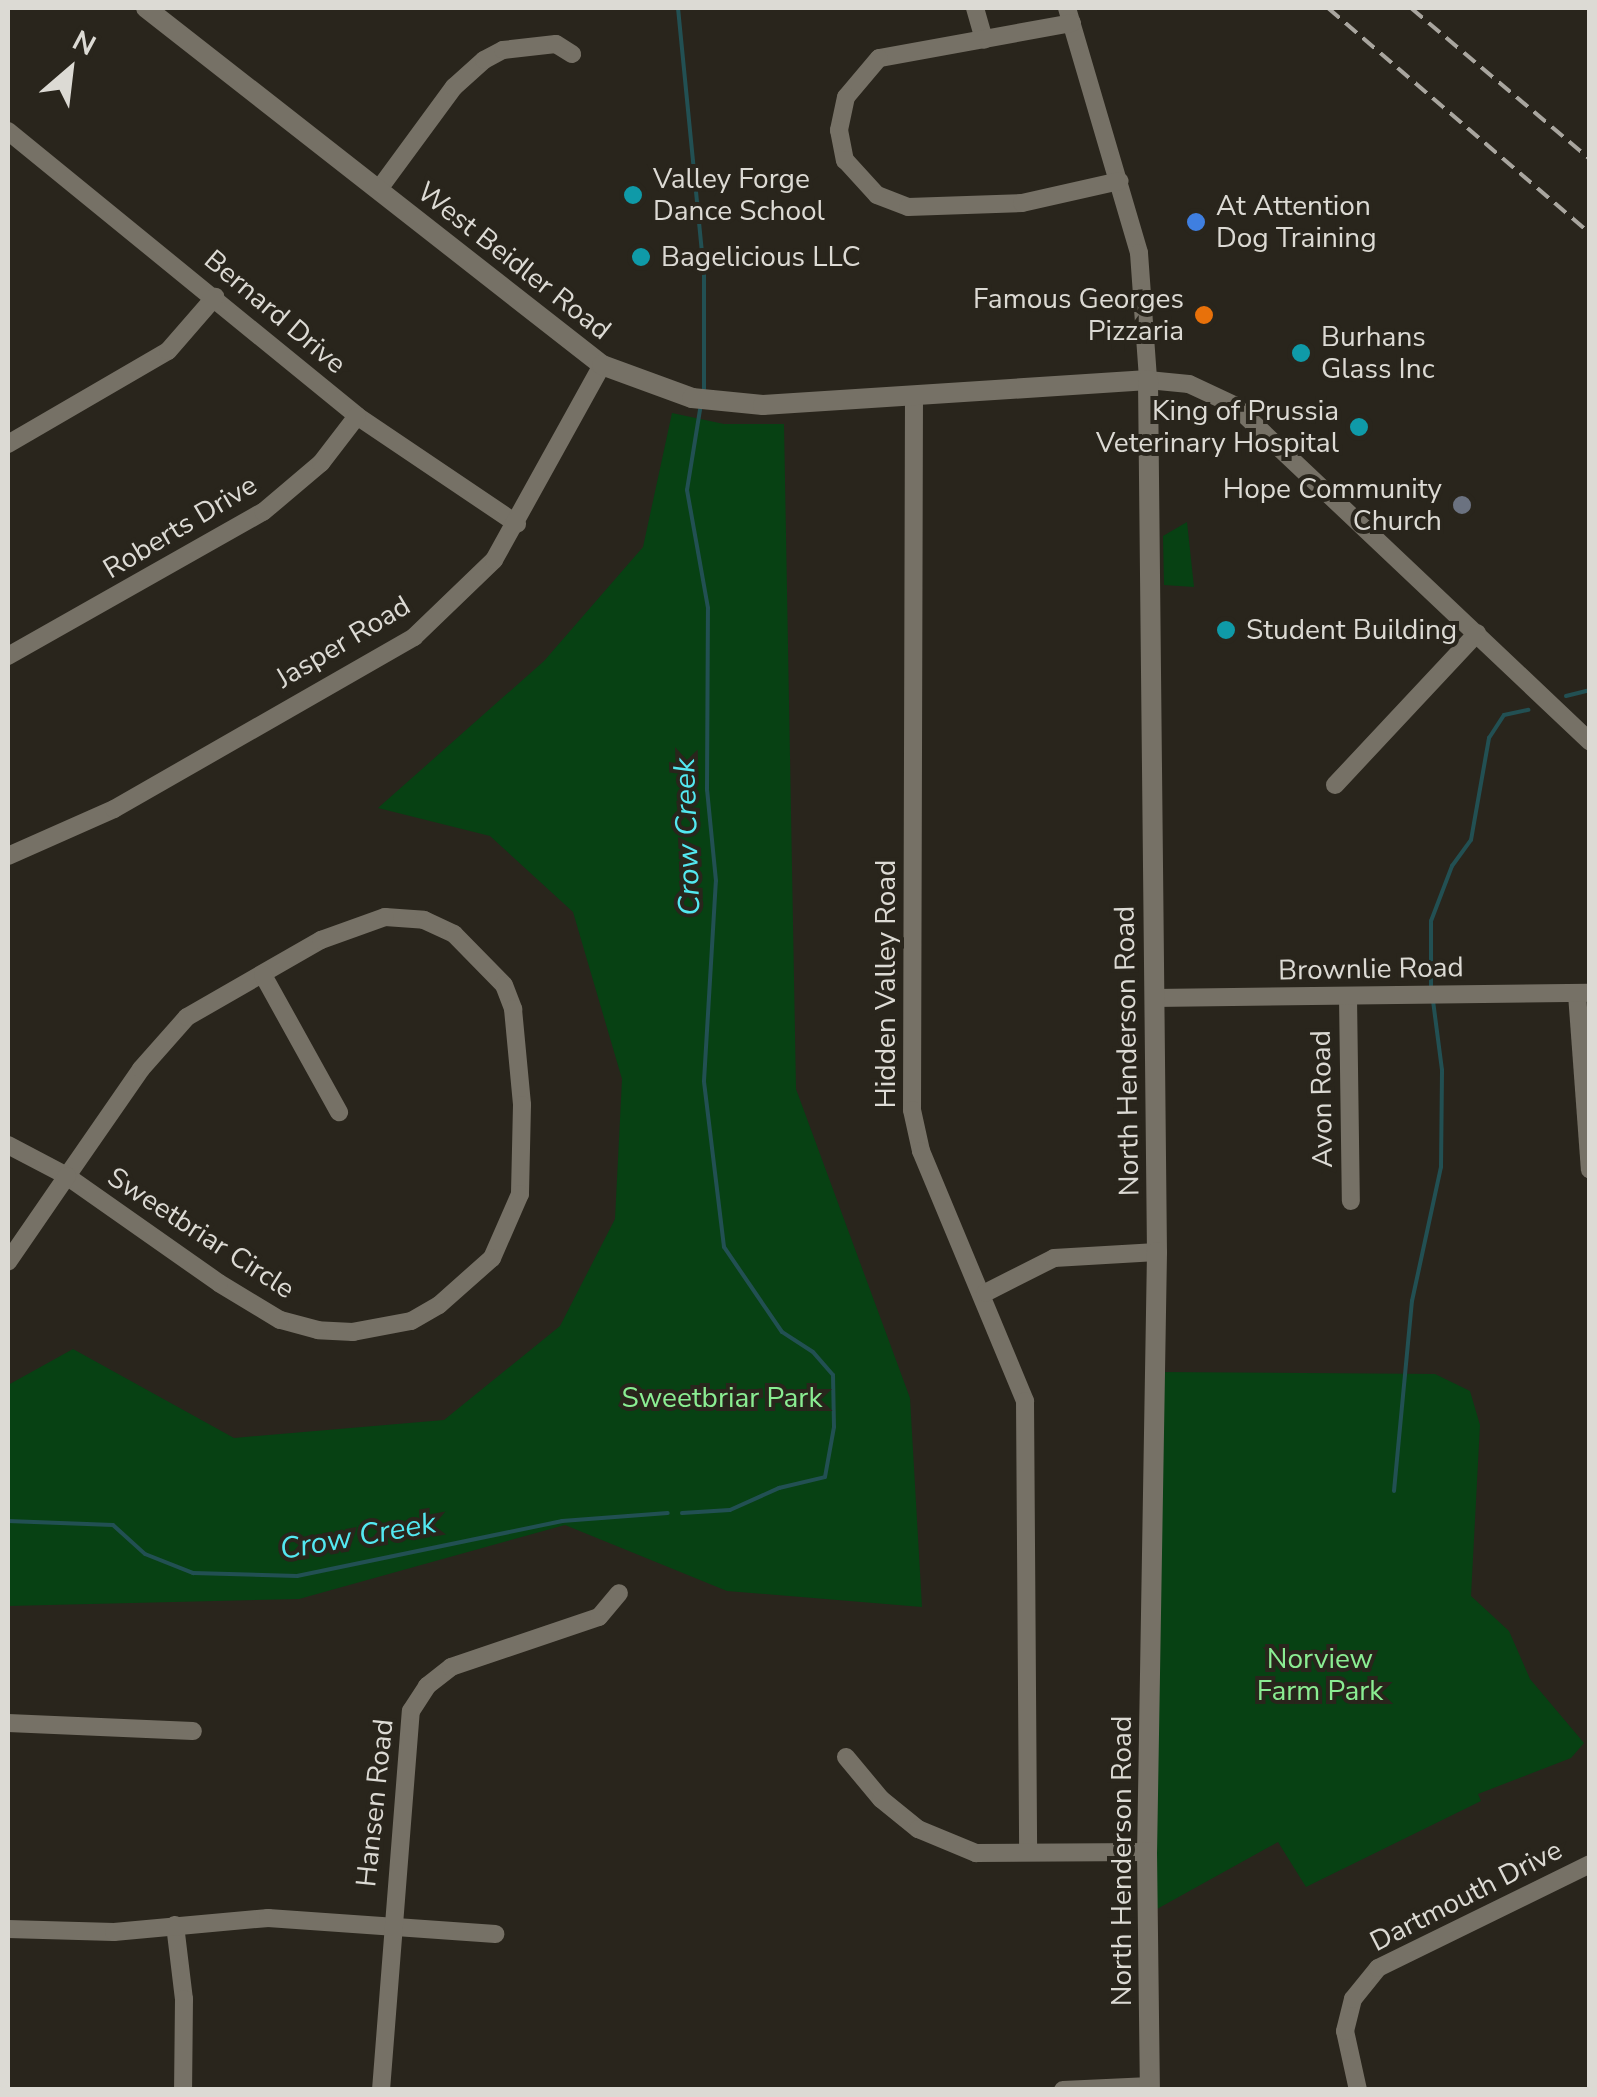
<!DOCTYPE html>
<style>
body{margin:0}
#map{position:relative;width:1597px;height:2097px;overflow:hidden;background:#29251c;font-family:"Nunito Sans",sans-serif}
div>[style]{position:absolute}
.green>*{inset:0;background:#074113}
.stream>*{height:4px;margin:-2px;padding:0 2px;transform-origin:2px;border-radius:2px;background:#225053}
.minor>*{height:18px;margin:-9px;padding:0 9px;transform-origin:9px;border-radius:9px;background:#767166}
.tertiary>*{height:20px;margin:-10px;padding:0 10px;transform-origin:10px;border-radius:10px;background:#767166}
.rail>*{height:4px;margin-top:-2px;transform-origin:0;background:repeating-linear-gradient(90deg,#a9a69f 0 15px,transparent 0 23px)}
.dots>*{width:28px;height:28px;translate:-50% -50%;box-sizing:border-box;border:5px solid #29251c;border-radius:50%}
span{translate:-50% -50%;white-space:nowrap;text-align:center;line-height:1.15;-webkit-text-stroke:8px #29251c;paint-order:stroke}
.poi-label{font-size:28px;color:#dcdad4}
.left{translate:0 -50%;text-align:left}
.right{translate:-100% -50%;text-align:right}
.street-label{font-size:28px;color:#dcdad4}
.park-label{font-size:28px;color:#8aed92}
.water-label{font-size:30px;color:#53e8f1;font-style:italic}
.frame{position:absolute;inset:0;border:10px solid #dcdad4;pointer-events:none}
.north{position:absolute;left:20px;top:20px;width:100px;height:100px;-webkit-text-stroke:8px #29251c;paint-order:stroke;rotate:28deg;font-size:28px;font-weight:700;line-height:40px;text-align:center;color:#dcdad4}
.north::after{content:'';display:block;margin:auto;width:35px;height:45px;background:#dcdad4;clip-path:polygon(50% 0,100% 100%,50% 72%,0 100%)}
</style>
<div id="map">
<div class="green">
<div style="clip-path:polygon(672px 413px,724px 424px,784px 424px,796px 1089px,910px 1398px,922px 1607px,727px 1591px,565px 1525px,299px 1599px,8px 1606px,8px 1385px,73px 1349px,234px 1438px,444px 1420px,560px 1326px,615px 1219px,622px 1079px,573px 912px,490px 836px,378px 808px,544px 661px,643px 547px)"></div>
<div style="clip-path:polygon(1187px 522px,1194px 587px,1164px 585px,1163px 536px)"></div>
<div style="clip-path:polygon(1155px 1372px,1435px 1374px,1470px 1391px,1480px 1425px,1471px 1596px,1509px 1631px,1530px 1679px,1584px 1743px,1571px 1758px,1478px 1794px,1481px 1801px,1306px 1887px,1278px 1842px,1148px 1914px)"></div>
</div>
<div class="stream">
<div style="left:678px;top:8px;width:267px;rotate:84.4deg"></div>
<div style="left:704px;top:274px;width:115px;rotate:90deg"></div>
<div style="left:1566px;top:696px;width:25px;rotate:-14deg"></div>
<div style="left:1431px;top:986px;width:65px;rotate:-90deg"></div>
<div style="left:1431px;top:921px;width:59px;rotate:-69.1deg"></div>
<div style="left:1452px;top:866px;width:32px;rotate:-54deg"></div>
<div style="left:1471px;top:840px;width:104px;rotate:-80deg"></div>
<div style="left:1489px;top:738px;width:27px;rotate:-57deg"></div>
<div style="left:1504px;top:715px;width:25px;rotate:-12deg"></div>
<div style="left:1394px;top:1491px;width:191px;rotate:-84.6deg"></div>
<div style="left:1412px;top:1301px;width:137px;rotate:-77.8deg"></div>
<div style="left:1441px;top:1167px;width:97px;rotate:-89.4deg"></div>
<div style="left:1442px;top:1070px;width:70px;rotate:-97.4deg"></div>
<div style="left:682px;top:1513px;width:48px;rotate:-3.6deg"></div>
<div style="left:730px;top:1510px;width:54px;rotate:-24.2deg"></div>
<div style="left:779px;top:1488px;width:47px;rotate:-13.4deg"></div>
<div style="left:825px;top:1477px;width:51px;rotate:-79.8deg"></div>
<div style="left:834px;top:1427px;width:52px;rotate:-91.1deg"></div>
<div style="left:833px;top:1375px;width:30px;rotate:-131deg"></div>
<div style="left:813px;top:1352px;width:37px;rotate:-147deg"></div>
<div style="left:782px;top:1332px;width:103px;rotate:-124.3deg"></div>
<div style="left:724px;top:1247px;width:167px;rotate:-96.9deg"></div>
<div style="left:704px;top:1081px;width:200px;rotate:-86.6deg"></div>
<div style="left:716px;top:881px;width:91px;rotate:-95.6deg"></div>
<div style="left:707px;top:790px;width:182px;rotate:-89.7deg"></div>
<div style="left:708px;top:608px;width:120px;rotate:-100.1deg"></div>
<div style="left:687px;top:490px;width:87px;rotate:-80.8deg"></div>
<div style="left:8px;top:1521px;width:105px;rotate:2.2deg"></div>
<div style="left:113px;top:1525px;width:43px;rotate:42.2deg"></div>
<div style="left:145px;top:1554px;width:52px;rotate:21.6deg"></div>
<div style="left:193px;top:1573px;width:104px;rotate:1.7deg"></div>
<div style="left:297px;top:1576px;width:271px;rotate:-11.7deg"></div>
<div style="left:562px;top:1521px;width:106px;rotate:-4.3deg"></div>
</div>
<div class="minor">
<div style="left:975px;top:8px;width:33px;rotate:74deg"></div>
<div style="left:1067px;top:8px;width:255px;rotate:73.6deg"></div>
<div style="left:1139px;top:253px;width:127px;rotate:85.9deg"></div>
<div style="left:1148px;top:380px;width:41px;rotate:5.6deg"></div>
<div style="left:1189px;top:384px;width:50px;rotate:25deg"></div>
<div style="left:1234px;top:405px;width:490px;rotate:43.4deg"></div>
<div style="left:1072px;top:23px;width:196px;rotate:169.7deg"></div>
<div style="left:879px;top:58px;width:51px;rotate:130.2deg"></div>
<div style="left:846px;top:97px;width:34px;rotate:102deg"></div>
<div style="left:839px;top:130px;width:31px;rotate:79deg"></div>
<div style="left:845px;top:160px;width:47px;rotate:47.6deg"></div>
<div style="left:877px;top:195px;width:33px;rotate:21deg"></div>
<div style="left:908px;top:207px;width:114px;rotate:-2deg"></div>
<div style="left:1022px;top:203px;width:100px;rotate:-12.7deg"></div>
<div style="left:8px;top:131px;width:451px;rotate:39.2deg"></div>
<div style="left:357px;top:416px;width:193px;rotate:34deg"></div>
<div style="left:379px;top:189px;width:127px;rotate:-53.7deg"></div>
<div style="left:454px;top:87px;width:40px;rotate:-42deg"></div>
<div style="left:484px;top:60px;width:21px;rotate:-28deg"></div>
<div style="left:503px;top:50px;width:53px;rotate:-6.5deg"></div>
<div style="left:556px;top:44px;width:19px;rotate:32deg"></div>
<div style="left:914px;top:395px;width:715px;rotate:90.16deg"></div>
<div style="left:912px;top:1110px;width:42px;rotate:77.6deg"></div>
<div style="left:921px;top:1151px;width:271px;rotate:67.4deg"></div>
<div style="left:1025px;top:1401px;width:449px;rotate:89.6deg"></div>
<div style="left:8px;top:444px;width:185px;rotate:-30.2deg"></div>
<div style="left:168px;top:351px;width:72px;rotate:-49deg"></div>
<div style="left:8px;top:656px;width:293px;rotate:-29.5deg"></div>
<div style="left:263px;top:512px;width:76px;rotate:-40.2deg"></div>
<div style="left:321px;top:463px;width:59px;rotate:-52.5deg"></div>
<div style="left:1335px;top:785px;width:208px;rotate:-46.9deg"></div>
<div style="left:8px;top:856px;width:116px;rotate:-23.9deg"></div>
<div style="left:114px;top:809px;width:346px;rotate:-29.8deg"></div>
<div style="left:414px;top:637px;width:111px;rotate:-43.9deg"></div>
<div style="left:494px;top:560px;width:223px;rotate:-61deg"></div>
<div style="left:385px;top:917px;width:39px;rotate:4deg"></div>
<div style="left:424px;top:920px;width:33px;rotate:25deg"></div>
<div style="left:454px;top:934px;width:71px;rotate:45.6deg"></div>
<div style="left:504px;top:985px;width:26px;rotate:69deg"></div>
<div style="left:513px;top:1009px;width:96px;rotate:84.6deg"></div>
<div style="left:522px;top:1105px;width:89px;rotate:91.3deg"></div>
<div style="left:520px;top:1194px;width:70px;rotate:113.6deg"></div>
<div style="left:492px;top:1258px;width:71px;rotate:138.4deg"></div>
<div style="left:439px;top:1305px;width:32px;rotate:150deg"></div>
<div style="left:411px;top:1321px;width:59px;rotate:169.3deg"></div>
<div style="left:353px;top:1332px;width:35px;rotate:-177deg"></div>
<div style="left:318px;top:1330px;width:39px;rotate:-165deg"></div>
<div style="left:280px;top:1320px;width:71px;rotate:-148.8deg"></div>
<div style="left:219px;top:1283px;width:186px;rotate:-144.9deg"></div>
<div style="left:67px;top:1176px;width:130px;rotate:-55.3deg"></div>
<div style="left:141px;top:1069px;width:69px;rotate:-48.5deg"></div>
<div style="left:187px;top:1017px;width:155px;rotate:-29.9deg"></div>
<div style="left:321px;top:940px;width:68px;rotate:-19.8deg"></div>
<div style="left:263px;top:975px;width:157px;rotate:61deg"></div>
<div style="left:1577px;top:994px;width:176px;rotate:85.8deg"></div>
<div style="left:1348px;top:997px;width:204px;rotate:89.2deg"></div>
<div style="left:1154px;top:998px;width:436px;rotate:-0.7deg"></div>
<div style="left:8px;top:1145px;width:67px;rotate:27.7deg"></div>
<div style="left:67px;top:1176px;width:104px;rotate:124.5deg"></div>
<div style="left:985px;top:1293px;width:77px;rotate:-26.9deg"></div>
<div style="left:1054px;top:1258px;width:103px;rotate:-3.3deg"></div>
<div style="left:8px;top:1723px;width:185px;rotate:2.5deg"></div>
<div style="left:846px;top:1757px;width:55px;rotate:50.2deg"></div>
<div style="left:881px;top:1799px;width:48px;rotate:39deg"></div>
<div style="left:918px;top:1829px;width:63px;rotate:22.5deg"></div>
<div style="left:976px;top:1853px;width:171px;rotate:-0.3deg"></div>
<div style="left:175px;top:1925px;width:75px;rotate:83.1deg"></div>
<div style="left:184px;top:1999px;width:91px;rotate:90.6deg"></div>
<div style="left:8px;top:1929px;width:106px;rotate:1.6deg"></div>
<div style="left:114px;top:1932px;width:155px;rotate:-5.2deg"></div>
<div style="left:268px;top:1918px;width:228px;rotate:4deg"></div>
<div style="left:381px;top:2090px;width:380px;rotate:-85.5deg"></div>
<div style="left:411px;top:1711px;width:30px;rotate:-57deg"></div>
<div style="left:427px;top:1686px;width:31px;rotate:-38deg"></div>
<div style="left:451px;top:1667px;width:156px;rotate:-18.7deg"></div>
<div style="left:599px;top:1617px;width:31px;rotate:-50deg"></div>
<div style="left:1063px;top:2090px;width:87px;rotate:-2.6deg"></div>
<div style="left:1358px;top:2090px;width:60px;rotate:-102.4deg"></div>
<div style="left:1345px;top:2031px;width:33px;rotate:-76deg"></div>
<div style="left:1353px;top:1999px;width:40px;rotate:-51deg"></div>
<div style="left:1378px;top:1968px;width:236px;rotate:-26.1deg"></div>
</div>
<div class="tertiary">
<div style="left:146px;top:8px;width:579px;rotate:38.06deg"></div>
<div style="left:602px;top:365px;width:96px;rotate:20.1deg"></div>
<div style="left:692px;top:398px;width:71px;rotate:5.6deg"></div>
<div style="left:763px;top:405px;width:386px;rotate:-3.7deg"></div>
<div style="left:1148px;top:380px;width:872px;rotate:89.41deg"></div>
<div style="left:1157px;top:1252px;width:600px;rotate:90.95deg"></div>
<div style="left:1147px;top:1852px;width:238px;rotate:89.3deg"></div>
</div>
<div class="rail">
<div style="left:1328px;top:8px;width:345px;rotate:40.7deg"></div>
<div style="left:1411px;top:8px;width:234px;rotate:40.2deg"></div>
</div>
<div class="dots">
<div style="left:633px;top:195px;background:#0f9aa8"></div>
<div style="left:1196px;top:222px;background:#3f7fe0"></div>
<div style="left:641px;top:257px;background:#0f9aa8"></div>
<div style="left:1204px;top:315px;background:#e8710a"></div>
<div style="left:1301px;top:353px;background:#0f9aa8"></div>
<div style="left:1359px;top:427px;background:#0f9aa8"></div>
<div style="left:1462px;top:505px;background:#6b7280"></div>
<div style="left:1226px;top:630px;background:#0f9aa8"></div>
</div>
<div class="poi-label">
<span class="left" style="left:653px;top:195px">Valley Forge<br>Dance School</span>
<span class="left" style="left:1216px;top:222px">At Attention<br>Dog Training</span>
<span class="left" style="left:661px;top:257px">Bagelicious LLC</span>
<span class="right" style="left:1184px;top:315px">Famous Georges<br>Pizzaria</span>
<span class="left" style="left:1321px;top:353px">Burhans<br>Glass Inc</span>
<span class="right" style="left:1339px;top:427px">King of Prussia<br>Veterinary Hospital</span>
<span class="right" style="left:1442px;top:505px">Hope Community<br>Church</span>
<span class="left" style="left:1246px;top:630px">Student Building</span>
</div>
<div class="street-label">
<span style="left:514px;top:261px;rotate:38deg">West Beidler Road</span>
<span style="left:275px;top:312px;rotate:40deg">Bernard Drive</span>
<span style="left:180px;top:527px;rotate:-31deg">Roberts Drive</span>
<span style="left:343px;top:642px;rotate:-31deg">Jasper Road</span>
<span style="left:1371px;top:969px;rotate:-1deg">Brownlie Road</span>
<span style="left:886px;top:984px;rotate:-90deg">Hidden Valley Road</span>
<span style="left:1127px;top:1051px;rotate:-91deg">North Henderson Road</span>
<span style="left:1322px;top:1099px;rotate:-91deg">Avon Road</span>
<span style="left:201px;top:1233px;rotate:33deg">Sweetbriar Circle</span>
<span style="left:375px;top:1803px;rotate:-84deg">Hansen Road</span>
<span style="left:1122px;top:1861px;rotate:-90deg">North Henderson Road</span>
<span style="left:1466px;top:1896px;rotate:-27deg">Dartmouth Drive</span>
</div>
<div class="park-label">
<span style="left:722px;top:1398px">Sweetbriar Park</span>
<span style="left:1320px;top:1675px">Norview<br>Farm Park</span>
</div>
<div class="water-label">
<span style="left:688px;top:837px;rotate:-92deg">Crow Creek</span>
<span style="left:358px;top:1537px;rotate:-10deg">Crow Creek</span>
</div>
<div class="frame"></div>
<div class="north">N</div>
</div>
